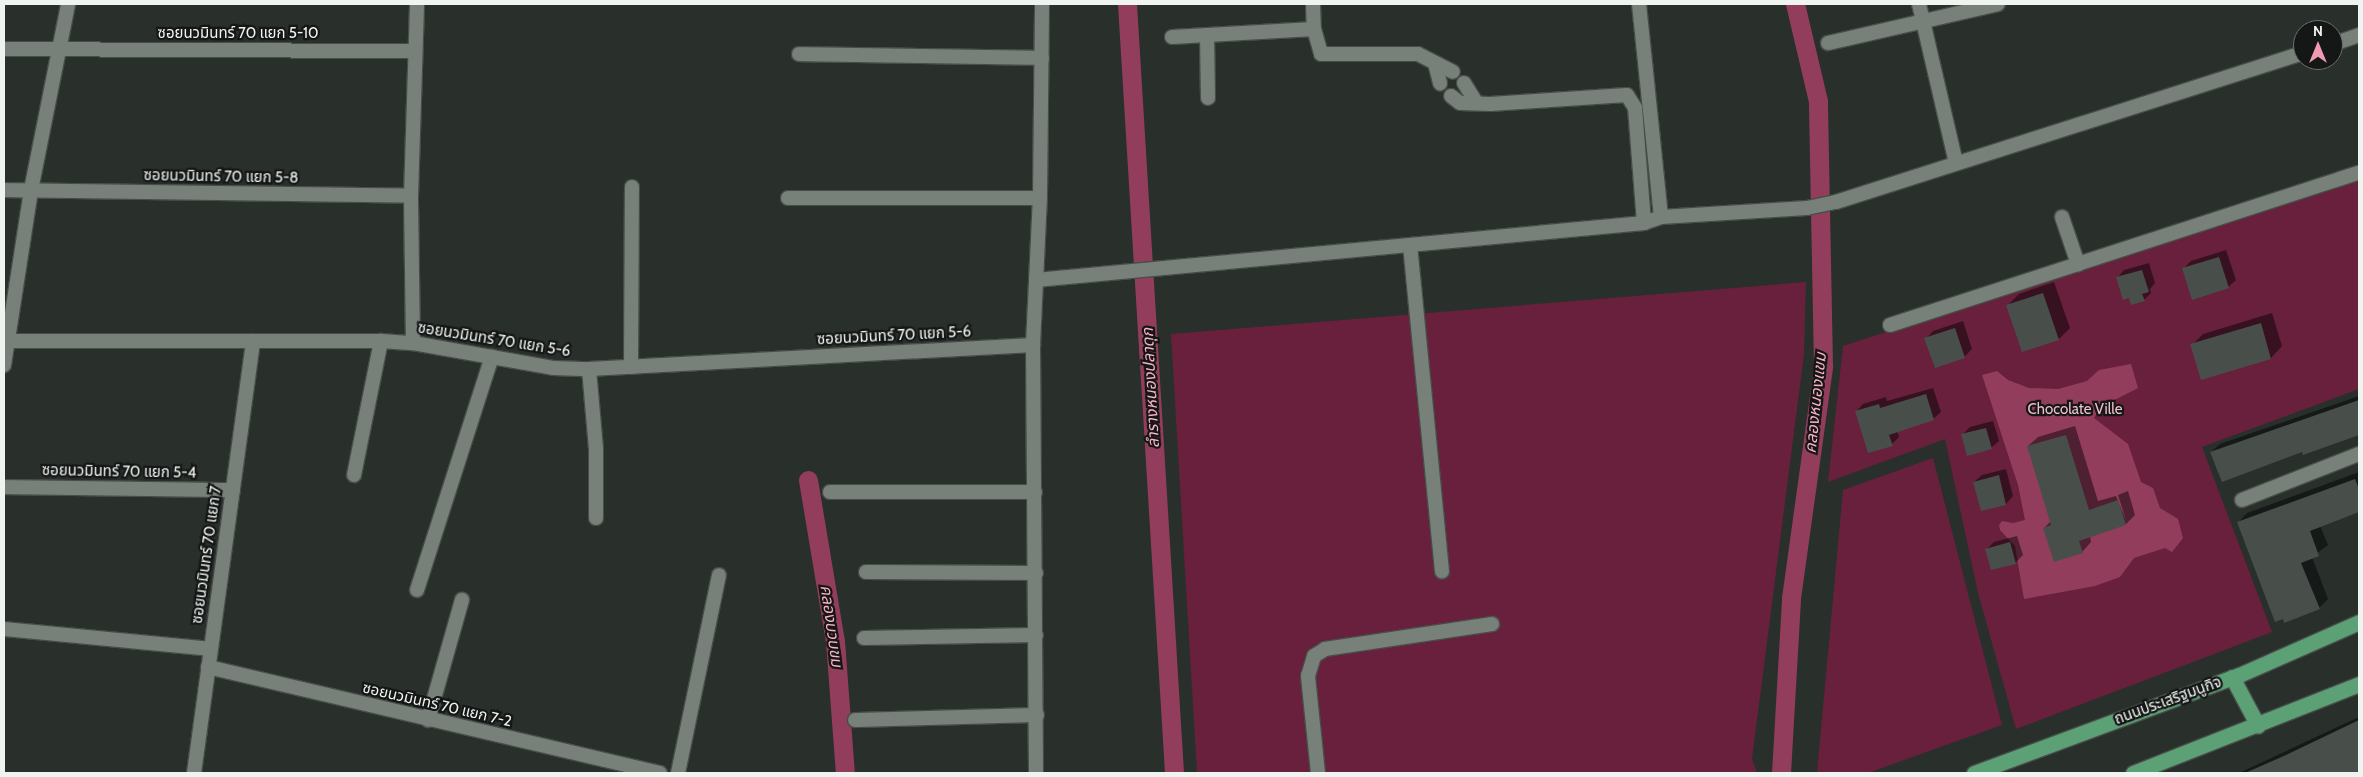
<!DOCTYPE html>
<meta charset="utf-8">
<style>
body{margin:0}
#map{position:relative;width:2363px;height:777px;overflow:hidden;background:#292f2b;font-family:Cabin,"Noto Sans Thai",sans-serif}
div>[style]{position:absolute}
.green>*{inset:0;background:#69203c}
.water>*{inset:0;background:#933d5c}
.shadow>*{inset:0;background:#0007}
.canal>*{height:19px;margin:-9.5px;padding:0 9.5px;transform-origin:9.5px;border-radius:9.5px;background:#933d5c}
.building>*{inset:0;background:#484f4a}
.roads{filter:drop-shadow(1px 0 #474d48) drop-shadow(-1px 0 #474d48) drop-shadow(0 1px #474d48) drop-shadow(0 -1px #474d48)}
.street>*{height:14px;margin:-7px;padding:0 7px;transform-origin:7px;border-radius:7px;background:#78807a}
.primary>*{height:15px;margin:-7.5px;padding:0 7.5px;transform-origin:7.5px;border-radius:7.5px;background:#5ca076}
span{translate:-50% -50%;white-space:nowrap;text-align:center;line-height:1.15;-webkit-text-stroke:4.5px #141715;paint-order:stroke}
.street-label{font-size:15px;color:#f0f4f1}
.park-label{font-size:15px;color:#f1bfcd}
.water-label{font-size:16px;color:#fbb1c7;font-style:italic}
.frame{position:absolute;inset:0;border:5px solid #f0f4f1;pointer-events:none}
.north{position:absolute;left:2293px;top:20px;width:50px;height:50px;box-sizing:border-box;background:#141715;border:1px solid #6c6f6d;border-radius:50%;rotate:0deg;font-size:14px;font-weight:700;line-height:20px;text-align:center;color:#f0f4f1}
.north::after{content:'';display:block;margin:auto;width:18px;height:22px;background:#f09ab4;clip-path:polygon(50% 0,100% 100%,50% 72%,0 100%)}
</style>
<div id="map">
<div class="green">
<div style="clip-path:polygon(2359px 178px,2359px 389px,2202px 447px,2272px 632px,2016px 729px,1978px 593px,1945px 439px,1828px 482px,1843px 346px)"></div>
<div style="clip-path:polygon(1806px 282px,1804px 354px,1752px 759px,1757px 773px,1197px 773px,1171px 334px)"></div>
<div style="clip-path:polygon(1933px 458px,2002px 725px,1868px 773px,1817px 773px,1843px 490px)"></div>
</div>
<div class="water">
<div style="clip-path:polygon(2131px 364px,2138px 388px,2101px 407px,2094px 418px,2128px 444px,2141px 482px,2153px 488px,2160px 508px,2178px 519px,2183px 538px,2172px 552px,2165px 548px,2134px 558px,2120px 577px,2095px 586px,2024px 599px,2015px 546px,2000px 530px,1999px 525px,2002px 521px,2013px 523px,2025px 520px,2018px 485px,1982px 375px,1997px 371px,2008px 380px,2029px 388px,2058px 389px,2087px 381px,2099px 370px)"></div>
</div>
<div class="shadow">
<div style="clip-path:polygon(2226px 250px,2236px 280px,2228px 287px,2183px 269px,2191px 261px)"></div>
<div style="clip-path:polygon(2149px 263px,2155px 283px,2150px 289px,2151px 293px,2144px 300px,2130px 297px,2117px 278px,2124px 270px)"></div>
<div style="clip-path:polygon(2054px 282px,2070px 328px,2059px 339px,2008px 305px,2019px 294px)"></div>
<div style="clip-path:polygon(2272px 313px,2282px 346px,2271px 358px,2202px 378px,2192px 345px,2203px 334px)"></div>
<div style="clip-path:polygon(1963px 321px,1972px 349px,1965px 356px,1935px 367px,1926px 339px,1933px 331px)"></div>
<div style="clip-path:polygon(1933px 388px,1941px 412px,1933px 419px,1897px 431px,1899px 437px,1892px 444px,1856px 412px,1863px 404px,1886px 397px,1887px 401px)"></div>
<div style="clip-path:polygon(2359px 396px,2359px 434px,2304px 453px,2302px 450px,2211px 452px,2220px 444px)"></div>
<div style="clip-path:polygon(1993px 421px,1999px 441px,1991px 448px,1962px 435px,1970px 427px)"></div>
<div style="clip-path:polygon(2075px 426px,2098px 501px,2116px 496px,2126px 520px,2118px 495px,2128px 491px,2135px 515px,2126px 524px,2090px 536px,2091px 542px,2082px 552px,2044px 528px,2051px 521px,2028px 446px,2038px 437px)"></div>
<div style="clip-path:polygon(2006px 469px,2013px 496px,2006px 504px,1974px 482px,1982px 475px)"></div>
<div style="clip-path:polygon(2359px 472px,2359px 511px,2320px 526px,2328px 545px,2312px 557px,2328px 599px,2319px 608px,2238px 523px,2247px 513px)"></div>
<div style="clip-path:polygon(2017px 536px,2023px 555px,2015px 563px,1987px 549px,1994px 542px)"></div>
<div style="clip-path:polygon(2359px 717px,2359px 768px,2346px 773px,2321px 773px,2316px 764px,2296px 773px,2239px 773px)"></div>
</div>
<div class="canal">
<div style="left:1127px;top:4px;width:770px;rotate:86.5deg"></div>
<div style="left:808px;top:480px;width:163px;rotate:80.5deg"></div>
<div style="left:835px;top:641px;width:132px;rotate:85.7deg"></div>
<div style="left:1781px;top:773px;width:175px;rotate:-86.7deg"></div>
<div style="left:1791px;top:598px;width:234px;rotate:-82.1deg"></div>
<div style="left:1823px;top:366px;width:265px;rotate:-91.1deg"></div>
<div style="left:1818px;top:101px;width:100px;rotate:-103.3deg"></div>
</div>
<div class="building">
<div style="clip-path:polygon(2219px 257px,2229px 288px,2192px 300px,2182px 268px)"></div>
<div style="clip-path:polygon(2142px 270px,2149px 292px,2142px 294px,2145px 301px,2131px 305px,2129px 298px,2123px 300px,2116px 277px)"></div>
<div style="clip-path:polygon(2043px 293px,2059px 340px,2022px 352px,2006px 305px)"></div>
<div style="clip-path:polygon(2261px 323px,2271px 359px,2201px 380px,2190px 344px)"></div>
<div style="clip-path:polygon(1955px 328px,1965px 358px,1935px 368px,1924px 338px)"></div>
<div style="clip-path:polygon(1926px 394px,1934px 420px,1889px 435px,1893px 446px,1868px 453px,1855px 411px,1879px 404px,1880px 408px)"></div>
<div style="clip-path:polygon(2359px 400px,2359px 435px,2303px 455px,2302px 452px,2222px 482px,2210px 452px)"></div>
<div style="clip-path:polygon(1986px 428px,1992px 449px,1967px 456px,1961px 434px)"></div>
<div style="clip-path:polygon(2066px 435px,2089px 510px,2118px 500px,2126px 525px,2079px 541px,2083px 553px,2054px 562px,2043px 528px,2051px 525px,2027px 446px)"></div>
<div style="clip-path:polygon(1999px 475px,2006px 505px,1981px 511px,1973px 482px)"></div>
<div style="clip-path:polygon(2355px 479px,2359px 489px,2359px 512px,2310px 531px,2319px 556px,2301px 563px,2320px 609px,2284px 623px,2283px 619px,2275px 622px,2237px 522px)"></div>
<div style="clip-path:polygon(2010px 542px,2016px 564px,1991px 570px,1985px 549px)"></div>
<div style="clip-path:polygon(2359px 720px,2359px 773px,2245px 773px,2286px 755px)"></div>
</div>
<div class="roads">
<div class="street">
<div style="left:1313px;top:4px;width:25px;rotate:88deg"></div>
<div style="left:1314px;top:29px;width:26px;rotate:74deg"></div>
<div style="left:1321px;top:54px;width:97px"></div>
<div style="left:1418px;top:54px;width:39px;rotate:27deg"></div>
<div style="left:1639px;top:4px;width:214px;rotate:84.1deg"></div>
<div style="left:1919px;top:4px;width:163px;rotate:76.9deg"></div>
<div style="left:1207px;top:35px;width:63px;rotate:89.1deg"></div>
<div style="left:1172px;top:37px;width:142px;rotate:-3.2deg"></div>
<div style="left:1828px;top:43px;width:174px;rotate:-12.9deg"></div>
<div style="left:2333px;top:44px;width:28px;rotate:-19deg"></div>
<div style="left:4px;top:49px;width:411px;rotate:0.3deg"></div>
<div style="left:799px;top:54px;width:243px;rotate:0.9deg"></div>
<div style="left:1435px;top:63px;width:21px;rotate:76deg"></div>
<div style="left:1464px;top:83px;width:22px;rotate:58deg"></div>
<div style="left:1451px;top:96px;width:11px;rotate:38deg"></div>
<div style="left:1460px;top:103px;width:30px;rotate:2deg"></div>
<div style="left:1490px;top:104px;width:137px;rotate:-3.8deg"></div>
<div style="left:1627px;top:95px;width:15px;rotate:58deg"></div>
<div style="left:1635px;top:108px;width:115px;rotate:85.5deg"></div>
<div style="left:4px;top:190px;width:407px;rotate:0.8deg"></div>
<div style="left:788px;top:198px;width:252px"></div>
<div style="left:2062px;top:217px;width:50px;rotate:71.2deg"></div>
<div style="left:1410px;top:245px;width:328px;rotate:84.4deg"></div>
<div style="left:1036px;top:280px;width:611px;rotate:-5.36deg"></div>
<div style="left:1644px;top:223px;width:18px;rotate:-19deg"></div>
<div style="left:1661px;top:217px;width:146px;rotate:-3.5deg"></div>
<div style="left:1807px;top:208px;width:30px;rotate:-12deg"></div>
<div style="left:1836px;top:202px;width:490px;rotate:-17.7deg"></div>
<div style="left:1890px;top:325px;width:493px;rotate:-18deg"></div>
<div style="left:4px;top:341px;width:377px"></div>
<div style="left:381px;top:341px;width:32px;rotate:4deg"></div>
<div style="left:413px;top:343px;width:142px;rotate:10.1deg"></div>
<div style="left:553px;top:368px;width:36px;rotate:2deg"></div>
<div style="left:589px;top:369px;width:445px;rotate:-3.1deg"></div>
<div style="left:413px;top:343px;width:147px;rotate:-90.8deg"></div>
<div style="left:411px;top:196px;width:192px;rotate:-88.2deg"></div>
<div style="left:4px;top:365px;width:177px;rotate:-81.2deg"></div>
<div style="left:31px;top:190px;width:190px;rotate:-78.7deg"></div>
<div style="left:631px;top:367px;width:180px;rotate:-89.7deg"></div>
<div style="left:589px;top:369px;width:80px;rotate:85deg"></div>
<div style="left:596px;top:449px;width:69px;rotate:90deg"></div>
<div style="left:354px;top:475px;width:137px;rotate:-78.6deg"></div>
<div style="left:4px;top:487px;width:229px;rotate:0.8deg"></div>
<div style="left:830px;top:492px;width:205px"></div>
<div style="left:2242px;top:500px;width:126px;rotate:-21.5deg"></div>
<div style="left:866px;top:572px;width:170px;rotate:0.3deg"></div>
<div style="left:417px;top:590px;width:245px;rotate:-72.2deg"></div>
<div style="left:4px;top:629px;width:207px;rotate:5.5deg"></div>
<div style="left:864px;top:638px;width:172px;rotate:-1deg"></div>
<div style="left:208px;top:667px;width:464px;rotate:13.2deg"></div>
<div style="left:428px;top:720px;width:125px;rotate:-74.2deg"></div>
<div style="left:855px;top:720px;width:182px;rotate:-1.6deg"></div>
<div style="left:194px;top:773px;width:436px;rotate:-82.2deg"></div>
<div style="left:678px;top:773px;width:202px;rotate:-78.3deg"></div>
<div style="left:1036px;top:773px;width:428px;rotate:-90.4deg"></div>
<div style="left:1033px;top:345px;width:147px;rotate:-87.3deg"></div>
<div style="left:1040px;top:198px;width:194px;rotate:-89.4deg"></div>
<div style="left:1318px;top:773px;width:98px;rotate:-95.9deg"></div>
<div style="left:1308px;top:676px;width:21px;rotate:-73deg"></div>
<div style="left:1314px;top:656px;width:13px;rotate:-32deg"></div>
<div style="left:1325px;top:649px;width:169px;rotate:-8.5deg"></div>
</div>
<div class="primary">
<div style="left:2232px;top:677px;width:55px;rotate:62deg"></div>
<div style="left:1974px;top:773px;width:283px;rotate:-20.3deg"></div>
<div style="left:2239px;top:675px;width:131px;rotate:-23.8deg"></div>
<div style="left:2133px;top:773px;width:243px;rotate:-21.5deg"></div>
</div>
</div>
<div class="street-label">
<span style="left:238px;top:34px">ซอยนวมินทร์ 70 แยก 5-10</span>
<span style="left:221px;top:177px;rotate:1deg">ซอยนวมินทร์ 70 แยก 5-8</span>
<span style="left:894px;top:336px;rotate:-3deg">ซอยนวมินทร์ 70 แยก 5-6</span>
<span style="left:494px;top:340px;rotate:9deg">ซอยนวมินทร์ 70 แยก 5-6</span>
<span style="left:119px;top:472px;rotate:1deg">ซอยนวมินทร์ 70 แยก 5-4</span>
<span style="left:207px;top:555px;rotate:-82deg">ซอยนวมินทร์ 70 แยก 7</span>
<span style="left:2168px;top:701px;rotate:-20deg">ถนนประเสริฐมนูกิจ</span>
<span style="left:437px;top:705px;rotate:13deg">ซอยนวมินทร์ 70 แยก 7-2</span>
</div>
<div class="park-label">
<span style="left:2075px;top:410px">Chocolate Ville</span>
</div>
<div class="water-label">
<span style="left:1151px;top:388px;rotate:-93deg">ลำรางหนองปลาดุก</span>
<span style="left:1816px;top:403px;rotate:-84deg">คลองหนองแขม</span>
<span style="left:831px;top:626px;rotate:82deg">คลองบวบขม</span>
</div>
<div class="frame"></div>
<div class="north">N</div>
</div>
